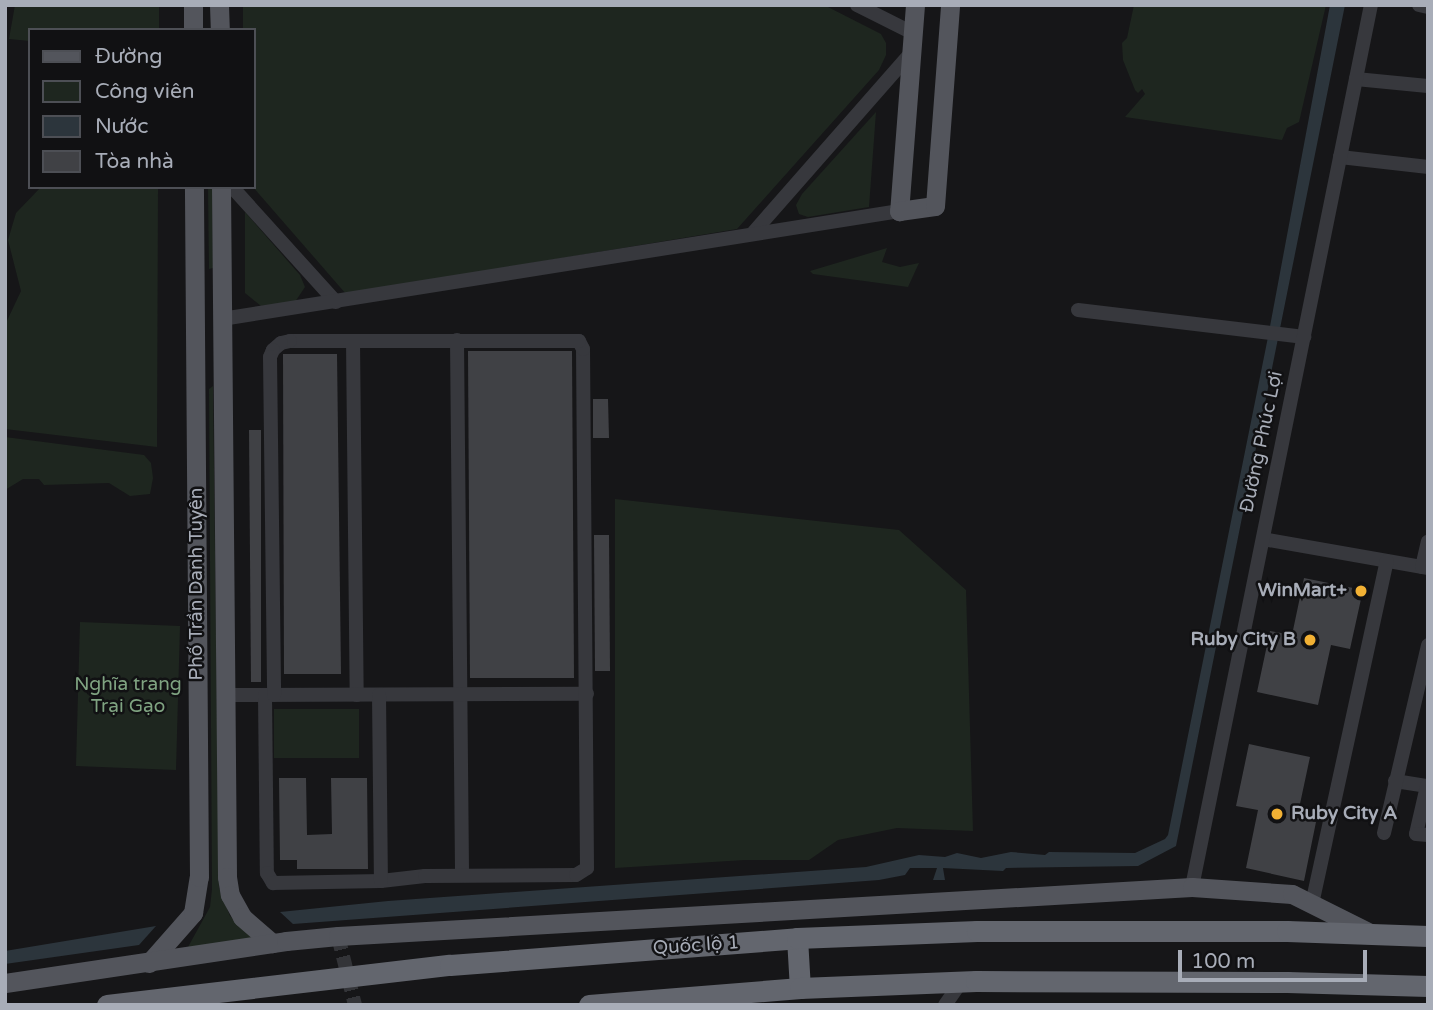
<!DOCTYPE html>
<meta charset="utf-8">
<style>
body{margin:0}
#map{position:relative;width:1433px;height:1010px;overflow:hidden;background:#161618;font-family:"Varela Round",sans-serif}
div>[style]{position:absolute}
.green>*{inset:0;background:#1e261f}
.water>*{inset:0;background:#2c353c}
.building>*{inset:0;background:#404145}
.minor-tunnel>*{height:14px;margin-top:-7px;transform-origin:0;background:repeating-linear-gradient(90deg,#333438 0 14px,transparent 0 21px)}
.minor>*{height:14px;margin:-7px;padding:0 7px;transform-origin:7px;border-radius:7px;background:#37383d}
.major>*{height:19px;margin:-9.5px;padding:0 9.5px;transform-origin:9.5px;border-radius:9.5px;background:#53555c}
.highway>*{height:21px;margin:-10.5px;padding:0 10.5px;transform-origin:10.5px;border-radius:10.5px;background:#63666e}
.dots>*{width:19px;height:19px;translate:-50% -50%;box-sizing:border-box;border:4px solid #111113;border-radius:50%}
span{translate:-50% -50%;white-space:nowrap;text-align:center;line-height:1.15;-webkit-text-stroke:5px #111113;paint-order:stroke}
.street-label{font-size:19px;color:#a8adb8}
.poi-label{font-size:19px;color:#a8adb8;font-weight:700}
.right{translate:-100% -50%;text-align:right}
.left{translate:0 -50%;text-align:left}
.park-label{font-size:19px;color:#7fa381}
.frame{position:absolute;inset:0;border:7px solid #a8adb8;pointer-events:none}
.legend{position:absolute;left:28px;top:28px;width:228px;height:161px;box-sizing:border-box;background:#111113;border:2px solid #4d4f55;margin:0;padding:9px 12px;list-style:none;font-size:21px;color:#a8adb8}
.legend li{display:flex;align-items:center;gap:14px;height:35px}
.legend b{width:35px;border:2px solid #4d4f55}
.scale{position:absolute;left:1178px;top:950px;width:189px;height:32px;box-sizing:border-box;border:4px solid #a8adb8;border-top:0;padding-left:9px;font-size:21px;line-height:24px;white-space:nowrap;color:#a8adb8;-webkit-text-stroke:5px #111113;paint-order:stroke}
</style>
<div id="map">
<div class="green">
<div style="clip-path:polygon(15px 5px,159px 5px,159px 30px,30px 30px,30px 41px,9px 39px)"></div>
<div style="clip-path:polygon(243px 5px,824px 5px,881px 34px,886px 43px,886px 55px,879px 70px,737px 229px,346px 294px,253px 187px,254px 30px,243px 30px)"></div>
<div style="clip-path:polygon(1134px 5px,1326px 5px,1299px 122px,1287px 128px,1282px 140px,1125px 117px,1145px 94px,1142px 89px,1138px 93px,1135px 90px,1123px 60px,1122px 43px,1127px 38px)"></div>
<div style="clip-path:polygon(876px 112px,869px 207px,808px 217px,799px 214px,796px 205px,802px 194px)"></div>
<div style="clip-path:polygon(41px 187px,158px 187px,157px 447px,5px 429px,5px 325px,21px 291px,8px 240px,16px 213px)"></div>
<div style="clip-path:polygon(208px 187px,212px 187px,213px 268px,209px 269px)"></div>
<div style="clip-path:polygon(245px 212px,300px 275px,305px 287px,295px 302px,261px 306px,245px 293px)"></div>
<div style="clip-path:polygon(887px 248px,882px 262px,900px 267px,919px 263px,908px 287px,813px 274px,810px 271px)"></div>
<div style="clip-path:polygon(213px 386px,219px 888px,230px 916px,255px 940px,188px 947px,210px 907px,212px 889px,209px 389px)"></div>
<div style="clip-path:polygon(5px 437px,144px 455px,151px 463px,153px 478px,150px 494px,130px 496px,109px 483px,44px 485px,39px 479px,23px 479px,5px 490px)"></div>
<div style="clip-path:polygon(615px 499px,899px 530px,966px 590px,973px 831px,897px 828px,838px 840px,809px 860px,745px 860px,615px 868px)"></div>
<div style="clip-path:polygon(80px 622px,180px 626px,176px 770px,76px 766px)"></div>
<div style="clip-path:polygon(274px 709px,359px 709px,359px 758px,274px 758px)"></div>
</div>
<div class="water">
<div style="clip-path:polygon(1330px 5px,1345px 5px,1176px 846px,1138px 866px,1006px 868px,1003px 871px,943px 868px,945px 880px,933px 880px,937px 868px,910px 868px,905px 875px,879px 880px,293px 924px,280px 912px,388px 901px,866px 867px,919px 855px,945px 857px,957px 853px,981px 858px,1011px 852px,1045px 855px,1049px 852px,1135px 853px,1165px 839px,1168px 835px,1268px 337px)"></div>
<div style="clip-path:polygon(156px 926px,139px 945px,5px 964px,5px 951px)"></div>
</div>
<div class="building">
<div style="clip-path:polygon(468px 351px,572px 351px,574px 678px,470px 678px)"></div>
<div style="clip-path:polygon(283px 354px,337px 354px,341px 674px,284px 674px)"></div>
<div style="clip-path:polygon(593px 399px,608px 399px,609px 438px,593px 438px)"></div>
<div style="clip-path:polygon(249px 430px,261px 430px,261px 682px,251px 682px)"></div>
<div style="clip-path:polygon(594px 535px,609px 535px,610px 671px,595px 671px)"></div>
<div style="clip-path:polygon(1304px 578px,1363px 590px,1350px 649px,1331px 645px,1318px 705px,1257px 692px,1270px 631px,1292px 635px)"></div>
<div style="clip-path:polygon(1249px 744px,1310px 757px,1297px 818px,1316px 822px,1304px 881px,1246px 868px,1258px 810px,1236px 806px)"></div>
<div style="clip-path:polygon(279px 778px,306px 778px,307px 835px,332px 834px,331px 778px,367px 778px,368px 869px,297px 869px,297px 860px,280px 860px)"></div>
</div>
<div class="minor-tunnel">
<div style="left:338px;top:936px;width:71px;rotate:76.2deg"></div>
</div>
<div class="minor">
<div style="left:857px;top:5px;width:63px;rotate:26.6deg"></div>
<div style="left:1419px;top:5px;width:9px;rotate:13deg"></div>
<div style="left:1356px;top:79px;width:72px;rotate:5.6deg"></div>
<div style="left:1340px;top:157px;width:89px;rotate:6.5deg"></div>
<div style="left:232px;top:187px;width:155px;rotate:47.9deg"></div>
<div style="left:752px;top:234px;width:241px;rotate:-48.7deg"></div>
<div style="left:1078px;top:310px;width:228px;rotate:6.8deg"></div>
<div style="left:222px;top:319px;width:686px;rotate:-9.06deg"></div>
<div style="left:457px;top:340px;width:535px;rotate:89.46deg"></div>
<div style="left:353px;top:341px;width:354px;rotate:89.4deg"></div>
<div style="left:1263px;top:539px;width:168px;rotate:10deg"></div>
<div style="left:1422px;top:567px;width:26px;rotate:-77deg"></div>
<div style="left:226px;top:695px;width:361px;rotate:-0.2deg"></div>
<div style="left:265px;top:695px;width:178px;rotate:89.4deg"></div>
<div style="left:267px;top:873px;width:12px;rotate:59deg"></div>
<div style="left:273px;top:883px;width:108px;rotate:-1.1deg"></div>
<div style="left:381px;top:881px;width:44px;rotate:-6.5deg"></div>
<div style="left:425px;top:876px;width:151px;rotate:-0.4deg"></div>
<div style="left:576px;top:875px;width:13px;rotate:-32deg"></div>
<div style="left:587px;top:868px;width:519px;rotate:-90.44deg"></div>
<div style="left:583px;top:349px;width:9px;rotate:-117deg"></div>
<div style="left:579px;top:341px;width:289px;rotate:180deg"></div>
<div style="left:290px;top:341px;width:9px;rotate:167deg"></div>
<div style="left:281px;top:343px;width:11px;rotate:139deg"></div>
<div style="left:273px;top:350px;width:8px;rotate:113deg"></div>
<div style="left:270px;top:357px;width:338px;rotate:89.3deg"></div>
<div style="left:379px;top:695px;width:186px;rotate:89.4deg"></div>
<div style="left:1395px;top:781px;width:33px;rotate:9deg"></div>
<div style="left:1427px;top:786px;width:49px;rotate:102.9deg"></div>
<div style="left:1416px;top:834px;width:12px;rotate:5deg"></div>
<div style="left:1384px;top:833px;width:193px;rotate:-76.8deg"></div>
<div style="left:1192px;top:887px;width:900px;rotate:-78.53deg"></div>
<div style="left:1312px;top:904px;width:351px;rotate:-77.7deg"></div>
<div style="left:945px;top:1005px;width:28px;rotate:-55deg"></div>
</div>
<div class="major">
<div style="left:193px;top:5px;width:25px;rotate:90deg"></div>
<div style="left:219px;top:5px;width:25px;rotate:88deg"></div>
<div style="left:915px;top:5px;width:207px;rotate:94.4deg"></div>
<div style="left:899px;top:211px;width:36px;rotate:-8deg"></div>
<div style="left:935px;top:206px;width:202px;rotate:-85.7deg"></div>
<div style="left:221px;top:187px;width:690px;rotate:89.5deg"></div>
<div style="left:227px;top:877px;width:18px;rotate:81deg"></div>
<div style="left:230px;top:895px;width:25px;rotate:61deg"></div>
<div style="left:242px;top:917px;width:40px;rotate:41deg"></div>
<div style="left:149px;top:963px;width:67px;rotate:-48.7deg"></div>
<div style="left:193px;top:913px;width:36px;rotate:-81deg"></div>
<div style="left:199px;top:877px;width:690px;rotate:-90.42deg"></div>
<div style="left:5px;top:983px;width:284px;rotate:-8.5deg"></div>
<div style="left:286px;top:941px;width:52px;rotate:-5.5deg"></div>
<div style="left:338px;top:936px;width:855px;rotate:-3.28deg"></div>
<div style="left:1192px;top:887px;width:100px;rotate:4deg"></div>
<div style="left:1292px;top:894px;width:89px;rotate:26.6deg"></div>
</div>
<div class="highway">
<div style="left:797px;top:938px;width:50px;rotate:86.6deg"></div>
<div style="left:107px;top:1005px;width:345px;rotate:-6.7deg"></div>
<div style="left:450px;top:965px;width:348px;rotate:-4.4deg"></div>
<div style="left:797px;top:938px;width:180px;rotate:-2.2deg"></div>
<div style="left:977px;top:931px;width:310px"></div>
<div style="left:1287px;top:931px;width:141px;rotate:2deg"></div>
<div style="left:589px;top:1005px;width:212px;rotate:-4.6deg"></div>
<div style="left:800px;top:988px;width:176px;rotate:-2.3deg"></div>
<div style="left:976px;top:981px;width:311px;rotate:0.2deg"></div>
<div style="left:1287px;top:982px;width:141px;rotate:1.6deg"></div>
</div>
<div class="dots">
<div style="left:1361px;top:591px;background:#f2b134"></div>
<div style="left:1310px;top:640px;background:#f2b134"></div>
<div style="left:1277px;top:814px;background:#f2b134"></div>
</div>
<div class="street-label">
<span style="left:1262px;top:442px;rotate:-78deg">Đường Phúc Lợi</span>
<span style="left:197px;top:584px;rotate:-90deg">Phố Trần Danh Tuyên</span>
<span style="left:696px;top:946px;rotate:-4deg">Quốc lộ 1</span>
</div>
<div class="poi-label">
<span class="right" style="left:1347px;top:591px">WinMart+</span>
<span class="right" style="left:1296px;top:640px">Ruby City B</span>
<span class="left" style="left:1291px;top:814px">Ruby City A</span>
</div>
<div class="park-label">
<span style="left:128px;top:696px">Nghĩa trang<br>Trại Gạo</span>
</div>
<div class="frame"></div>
<ul class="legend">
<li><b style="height:9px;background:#53555c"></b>Đường</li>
<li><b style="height:19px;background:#1e261f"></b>Công viên</li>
<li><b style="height:19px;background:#2c353c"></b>Nước</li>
<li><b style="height:19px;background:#404145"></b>Tòa nhà</li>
</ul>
<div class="scale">100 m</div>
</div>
